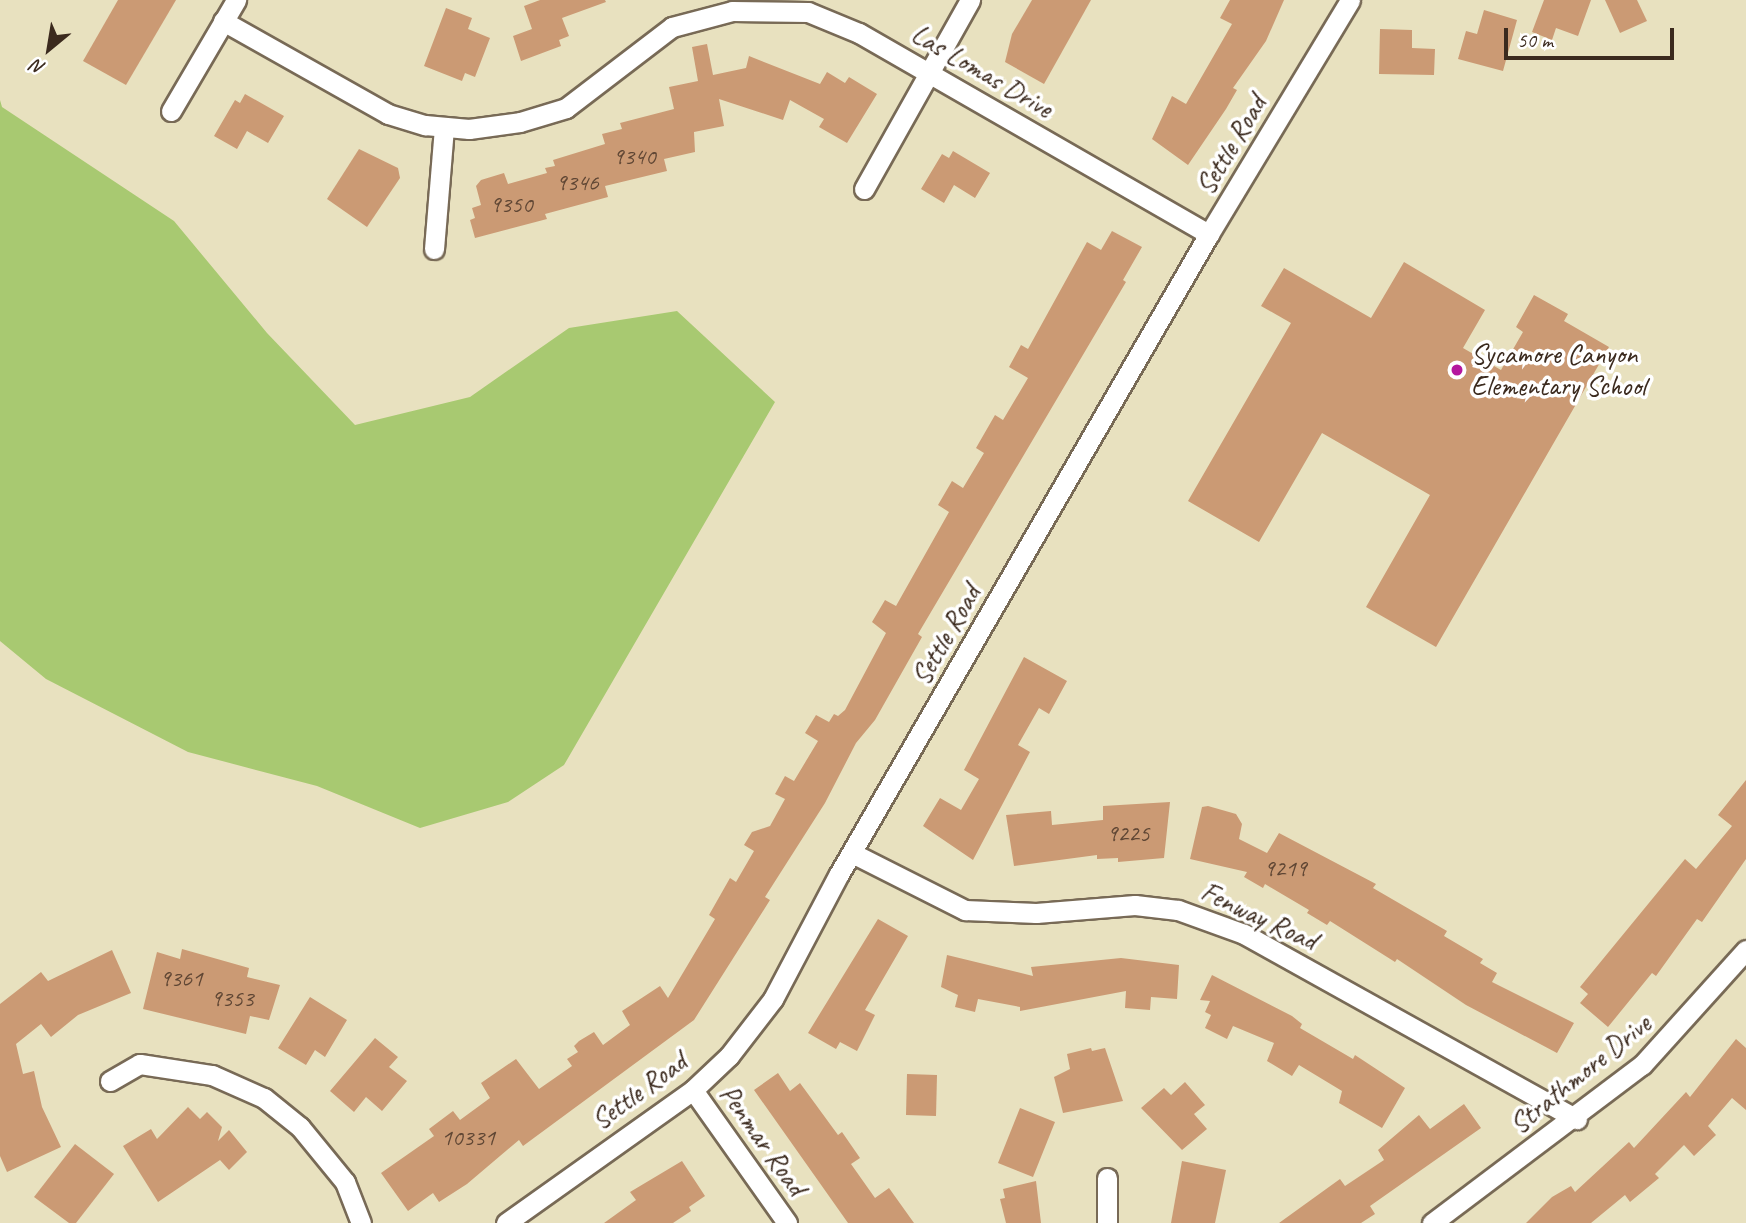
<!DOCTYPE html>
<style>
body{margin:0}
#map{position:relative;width:1746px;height:1223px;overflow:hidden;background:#e8e1bf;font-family:Caveat,sans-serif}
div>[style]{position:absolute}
.green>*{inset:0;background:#a8c971}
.building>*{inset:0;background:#cb9a74}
.roads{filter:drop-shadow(2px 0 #786a56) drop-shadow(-2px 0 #786a56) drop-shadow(0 2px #786a56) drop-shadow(0 -2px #786a56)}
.minor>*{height:19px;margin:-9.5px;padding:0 9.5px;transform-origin:9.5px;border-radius:9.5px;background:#fff}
.dots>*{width:19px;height:19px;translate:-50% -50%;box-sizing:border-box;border:4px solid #fff;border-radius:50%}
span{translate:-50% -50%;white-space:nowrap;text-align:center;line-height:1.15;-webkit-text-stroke:7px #fff;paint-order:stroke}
.number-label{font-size:24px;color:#5f4634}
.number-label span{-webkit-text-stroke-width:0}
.street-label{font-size:28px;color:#3b2a1e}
.poi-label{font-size:28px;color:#3b2a1e}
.left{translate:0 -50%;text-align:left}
.north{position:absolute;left:14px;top:14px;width:70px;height:70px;-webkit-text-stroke:5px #fff;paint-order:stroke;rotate:210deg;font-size:19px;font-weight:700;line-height:28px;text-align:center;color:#3b2a1e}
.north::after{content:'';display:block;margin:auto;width:24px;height:32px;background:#3b2a1e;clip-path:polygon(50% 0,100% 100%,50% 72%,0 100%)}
.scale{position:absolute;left:1504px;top:28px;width:170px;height:32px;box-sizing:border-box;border:4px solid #3b2a1e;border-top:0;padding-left:9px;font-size:21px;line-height:24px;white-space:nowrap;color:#3b2a1e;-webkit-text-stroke:5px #fff;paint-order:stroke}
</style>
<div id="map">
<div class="green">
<div style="clip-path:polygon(0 100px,2px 107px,174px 221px,267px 333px,355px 425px,470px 397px,569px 328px,677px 311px,775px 402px,564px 765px,508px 802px,420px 828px,317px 786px,188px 752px,46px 679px,0 641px)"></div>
</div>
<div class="building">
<div style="clip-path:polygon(118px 0,176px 0,126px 85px,83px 61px)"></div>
<div style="clip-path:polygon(540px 0,605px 0,606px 2px,562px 18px,569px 36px,559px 40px,561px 46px,521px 61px,513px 36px,532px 29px,524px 6px)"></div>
<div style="clip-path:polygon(1032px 0,1091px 0,1044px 84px,1005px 62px,1012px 34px)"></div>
<div style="clip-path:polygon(1230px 0,1284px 0,1266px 41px,1233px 88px,1237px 90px,1226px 109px,1188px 165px,1152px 139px,1172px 96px,1186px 104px,1232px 24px,1220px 18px)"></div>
<div style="clip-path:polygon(1544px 0,1591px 0,1578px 36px,1556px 28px,1552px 40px,1532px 32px)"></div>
<div style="clip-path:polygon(1605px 0,1637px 0,1647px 21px,1620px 33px)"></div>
<div style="clip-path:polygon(446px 8px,472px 18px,468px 29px,490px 38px,475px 77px,465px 73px,462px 81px,424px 66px)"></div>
<div style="clip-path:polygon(1484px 10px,1517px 20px,1503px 71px,1458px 59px,1466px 31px,1477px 34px)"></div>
<div style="clip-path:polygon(1380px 29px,1412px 30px,1412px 48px,1435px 49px,1434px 75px,1379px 74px)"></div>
<div style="clip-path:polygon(707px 44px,713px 75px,746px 68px,749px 56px,820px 84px,827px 72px,845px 83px,849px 77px,877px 94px,847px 143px,819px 127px,824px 119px,790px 100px,783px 120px,719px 99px,724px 126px,694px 132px,695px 152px,664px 159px,667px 171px,605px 186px,608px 197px,545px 214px,547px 219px,475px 238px,470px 220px,475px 218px,472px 208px,481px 205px,476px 186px,481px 180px,504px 173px,508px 184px,547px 173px,545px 168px,555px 166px,553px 160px,605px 144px,602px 134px,622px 129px,620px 123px,674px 109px,669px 87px,698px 81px,692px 47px)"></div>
<div style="clip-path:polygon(245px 94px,284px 116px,268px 143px,247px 131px,237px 149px,214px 136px,235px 100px,240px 103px)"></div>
<div style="clip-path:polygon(359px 149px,398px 168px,400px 178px,367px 227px,327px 199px)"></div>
<div style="clip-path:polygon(953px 151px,990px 173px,975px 198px,954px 185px,944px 203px,921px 189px,942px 154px,949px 158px)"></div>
<div style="clip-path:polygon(1112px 231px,1142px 247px,1123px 280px,1126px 282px,918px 634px,922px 637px,875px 720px,856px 743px,825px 803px,765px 897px,770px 900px,694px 1020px,523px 1146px,519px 1140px,467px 1184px,439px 1202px,433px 1193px,408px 1211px,381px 1173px,434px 1136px,429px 1129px,453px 1111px,460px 1120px,490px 1098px,481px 1083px,516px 1059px,539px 1089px,572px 1066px,567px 1059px,578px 1052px,574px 1046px,579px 1041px,594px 1032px,603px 1045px,630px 1025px,622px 1011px,660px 986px,668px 998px,715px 919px,709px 915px,730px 878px,736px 882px,754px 851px,744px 845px,752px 832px,770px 826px,785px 799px,775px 794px,785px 776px,794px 781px,818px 741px,805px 733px,816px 715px,829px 722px,834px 714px,838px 716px,845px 710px,886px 633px,872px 622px,885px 600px,896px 606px,949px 512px,938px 505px,952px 481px,963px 488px,984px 453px,976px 448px,995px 415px,1003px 420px,1028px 378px,1009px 367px,1021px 345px,1028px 349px,1087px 242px,1101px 250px)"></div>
<div style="clip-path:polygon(1404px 262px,1485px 310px,1463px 348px,1501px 370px,1523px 332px,1516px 327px,1534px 295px,1568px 314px,1564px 321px,1609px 347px,1436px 647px,1366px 607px,1430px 495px,1322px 433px,1259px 542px,1188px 501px,1291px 323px,1261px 306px,1284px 268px,1371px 318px)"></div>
<div style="clip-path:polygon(1024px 657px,1067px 681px,1049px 714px,1039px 708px,1018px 745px,1030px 752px,973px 860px,923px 826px,940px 798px,961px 810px,979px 779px,964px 770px)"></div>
<div style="clip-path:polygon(1746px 780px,1746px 859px,1702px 922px,1697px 919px,1656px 976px,1652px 973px,1608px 1027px,1580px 1003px,1588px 994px,1580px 987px,1685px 859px,1696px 869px,1732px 826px,1718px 815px)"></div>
<div style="clip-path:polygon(1170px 802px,1164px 858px,1118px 862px,1118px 858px,1097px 859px,1097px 855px,1014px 866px,1006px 815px,1051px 811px,1052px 825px,1103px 820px,1103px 806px)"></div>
<div style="clip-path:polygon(1208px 806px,1236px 814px,1242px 824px,1239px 839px,1267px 853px,1279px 833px,1376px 884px,1373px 888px,1447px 931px,1444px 936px,1483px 959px,1480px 963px,1497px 973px,1492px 982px,1574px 1023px,1557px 1053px,1466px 1005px,1397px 959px,1395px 962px,1330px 921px,1327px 925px,1307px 913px,1309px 910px,1265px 884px,1263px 888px,1244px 877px,1247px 872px,1190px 859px,1202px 807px)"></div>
<div style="clip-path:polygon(878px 919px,908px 936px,865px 1010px,875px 1015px,857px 1051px,840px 1042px,836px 1049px,808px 1033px)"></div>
<div style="clip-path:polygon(182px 949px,249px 968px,247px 977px,280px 985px,269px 1020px,250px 1016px,246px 1034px,143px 1009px,157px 952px,180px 959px)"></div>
<div style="clip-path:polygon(112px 950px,131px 993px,78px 1015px,51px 1037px,41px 1024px,16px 1044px,23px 1074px,34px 1071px,42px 1107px,61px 1147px,7px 1172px,0 1156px,0 1004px,41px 972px,48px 981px)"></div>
<div style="clip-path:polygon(947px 955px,1033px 976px,1031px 967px,1121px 958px,1179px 965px,1177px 999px,1151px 997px,1150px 1010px,1125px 1008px,1126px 991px,1020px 1011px,1020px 1007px,978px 999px,975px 1012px,955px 1007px,958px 995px,941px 987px)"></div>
<div style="clip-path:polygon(1212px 975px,1292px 1016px,1302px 1024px,1300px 1028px,1353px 1059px,1355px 1055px,1405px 1088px,1382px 1128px,1339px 1103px,1342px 1091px,1299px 1065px,1292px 1076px,1267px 1061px,1274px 1043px,1233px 1026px,1227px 1039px,1205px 1028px,1211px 1015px,1205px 1012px,1210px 1001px,1200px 1000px)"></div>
<div style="clip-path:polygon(310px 997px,347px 1020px,325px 1057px,315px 1050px,306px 1065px,278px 1048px)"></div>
<div style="clip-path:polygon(375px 1038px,398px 1057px,389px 1067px,407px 1081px,382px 1111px,366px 1097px,354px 1112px,330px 1091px)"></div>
<div style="clip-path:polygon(1736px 1039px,1746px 1048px,1746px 1110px,1732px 1098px,1708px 1126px,1716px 1135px,1694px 1156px,1684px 1145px,1655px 1174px,1659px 1178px,1630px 1202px,1625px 1195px,1591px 1223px,1526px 1223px,1552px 1197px,1571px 1186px,1575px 1192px,1629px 1142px,1634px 1148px,1686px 1092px,1690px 1097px)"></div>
<div style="clip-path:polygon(1091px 1048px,1092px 1051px,1105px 1048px,1123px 1101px,1063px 1113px,1054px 1077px,1070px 1069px,1067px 1054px)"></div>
<div style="clip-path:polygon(778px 1073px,790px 1091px,800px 1083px,838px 1135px,842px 1132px,860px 1158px,851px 1164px,875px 1198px,889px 1188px,914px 1223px,848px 1223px,754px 1090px)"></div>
<div style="clip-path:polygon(907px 1074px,937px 1075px,936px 1116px,906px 1115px)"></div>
<div style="clip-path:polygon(1185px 1082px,1205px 1105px,1194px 1114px,1207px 1129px,1182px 1150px,1141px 1108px,1164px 1088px,1171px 1095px)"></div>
<div style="clip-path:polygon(1464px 1104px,1481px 1128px,1370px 1206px,1375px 1214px,1361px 1223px,1279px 1223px,1340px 1179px,1345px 1186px,1384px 1160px,1378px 1150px,1419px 1115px,1430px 1129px)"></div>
<div style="clip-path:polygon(188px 1107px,200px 1119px,207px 1112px,222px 1127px,218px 1141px,229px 1130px,247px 1152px,229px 1170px,220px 1160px,158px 1202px,123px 1146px,151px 1129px,157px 1139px)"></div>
<div style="clip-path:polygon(1020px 1108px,1055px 1122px,1033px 1177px,998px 1163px)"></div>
<div style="clip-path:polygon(75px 1144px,114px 1174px,76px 1223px,69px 1223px,34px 1197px)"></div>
<div style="clip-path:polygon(682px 1161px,705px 1196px,689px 1207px,691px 1211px,673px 1223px,604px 1223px,636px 1200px,630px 1192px)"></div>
<div style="clip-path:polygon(1182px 1161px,1226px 1170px,1215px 1223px,1171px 1223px)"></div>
<div style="clip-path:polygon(1036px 1181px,1041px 1223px,1006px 1223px,1000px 1199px,1005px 1198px,1003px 1189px)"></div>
</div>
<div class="roads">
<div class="minor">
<div style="left:223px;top:21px;width:189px;rotate:29.4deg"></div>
<div style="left:388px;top:114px;width:39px;rotate:17deg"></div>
<div style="left:425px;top:125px;width:44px;rotate:5.2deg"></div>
<div style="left:469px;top:129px;width:51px;rotate:-7.8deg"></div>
<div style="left:520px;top:122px;width:48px;rotate:-16.9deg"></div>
<div style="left:566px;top:108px;width:133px;rotate:-37.4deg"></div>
<div style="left:672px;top:27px;width:62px;rotate:-14.9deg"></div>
<div style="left:732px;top:11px;width:76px;rotate:0.8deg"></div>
<div style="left:808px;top:12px;width:55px;rotate:22.4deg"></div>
<div style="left:859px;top:33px;width:404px;rotate:29.9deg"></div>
<div style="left:171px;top:111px;width:129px;rotate:-59.6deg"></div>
<div style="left:864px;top:189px;width:217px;rotate:-60.7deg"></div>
<div style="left:434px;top:249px;width:121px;rotate:-85.3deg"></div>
<div style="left:852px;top:853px;width:127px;rotate:26.8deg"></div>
<div style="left:965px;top:910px;width:71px;rotate:2.4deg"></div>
<div style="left:1036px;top:913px;width:99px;rotate:-4.6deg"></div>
<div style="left:1135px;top:905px;width:43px;rotate:6.6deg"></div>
<div style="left:1178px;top:910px;width:70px;rotate:20deg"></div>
<div style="left:1244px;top:934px;width:381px;rotate:29.1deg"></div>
<div style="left:110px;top:1081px;width:34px;rotate:-30deg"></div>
<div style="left:140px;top:1064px;width:73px;rotate:8.7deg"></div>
<div style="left:212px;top:1075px;width:57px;rotate:23.9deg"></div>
<div style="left:264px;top:1098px;width:46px;rotate:38.9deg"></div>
<div style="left:300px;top:1127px;width:71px;rotate:50.7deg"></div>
<div style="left:345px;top:1182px;width:44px;rotate:68.7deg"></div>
<div style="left:693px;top:1090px;width:163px;rotate:54.7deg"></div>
<div style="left:506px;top:1223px;width:229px;rotate:-35.4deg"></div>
<div style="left:693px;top:1090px;width:50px;rotate:-43.4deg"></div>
<div style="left:729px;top:1056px;width:72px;rotate:-52.3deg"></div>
<div style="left:773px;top:999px;width:141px;rotate:-62.2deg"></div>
<div style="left:839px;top:874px;width:739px;rotate:-59.97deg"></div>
<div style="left:1209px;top:234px;width:273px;rotate:-58.9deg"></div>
<div style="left:1107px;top:1223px;width:45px;rotate:-90deg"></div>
<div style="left:1432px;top:1223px;width:263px;rotate:-37deg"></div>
<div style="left:1642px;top:1065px;width:155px;rotate:-47.9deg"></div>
</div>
</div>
<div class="dots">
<div style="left:1457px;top:370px;background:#b5179e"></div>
</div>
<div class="number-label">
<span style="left:634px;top:157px">9340</span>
<span style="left:577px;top:183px">9346</span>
<span style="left:511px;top:205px">9350</span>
<span style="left:1128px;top:834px">9225</span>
<span style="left:1285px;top:869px">9219</span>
<span style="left:181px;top:979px">9361</span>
<span style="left:232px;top:999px">9353</span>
<span style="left:468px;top:1138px">10331</span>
</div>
<div class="street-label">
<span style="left:982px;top:71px;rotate:30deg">Las Lomas Drive</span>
<span style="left:1231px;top:145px;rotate:-59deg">Settle Road</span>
<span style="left:946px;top:635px;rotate:-60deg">Settle Road</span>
<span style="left:1259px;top:916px;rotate:25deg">Fenway Road</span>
<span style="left:1580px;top:1074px;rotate:-39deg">Strathmore Drive</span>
<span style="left:639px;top:1091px;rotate:-36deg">Settle Road</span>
<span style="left:763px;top:1140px;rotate:55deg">Penmar Road</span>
</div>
<div class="poi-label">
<span class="left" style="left:1471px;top:370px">Sycamore Canyon<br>Elementary School</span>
</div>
<div class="north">N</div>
<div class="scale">50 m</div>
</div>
